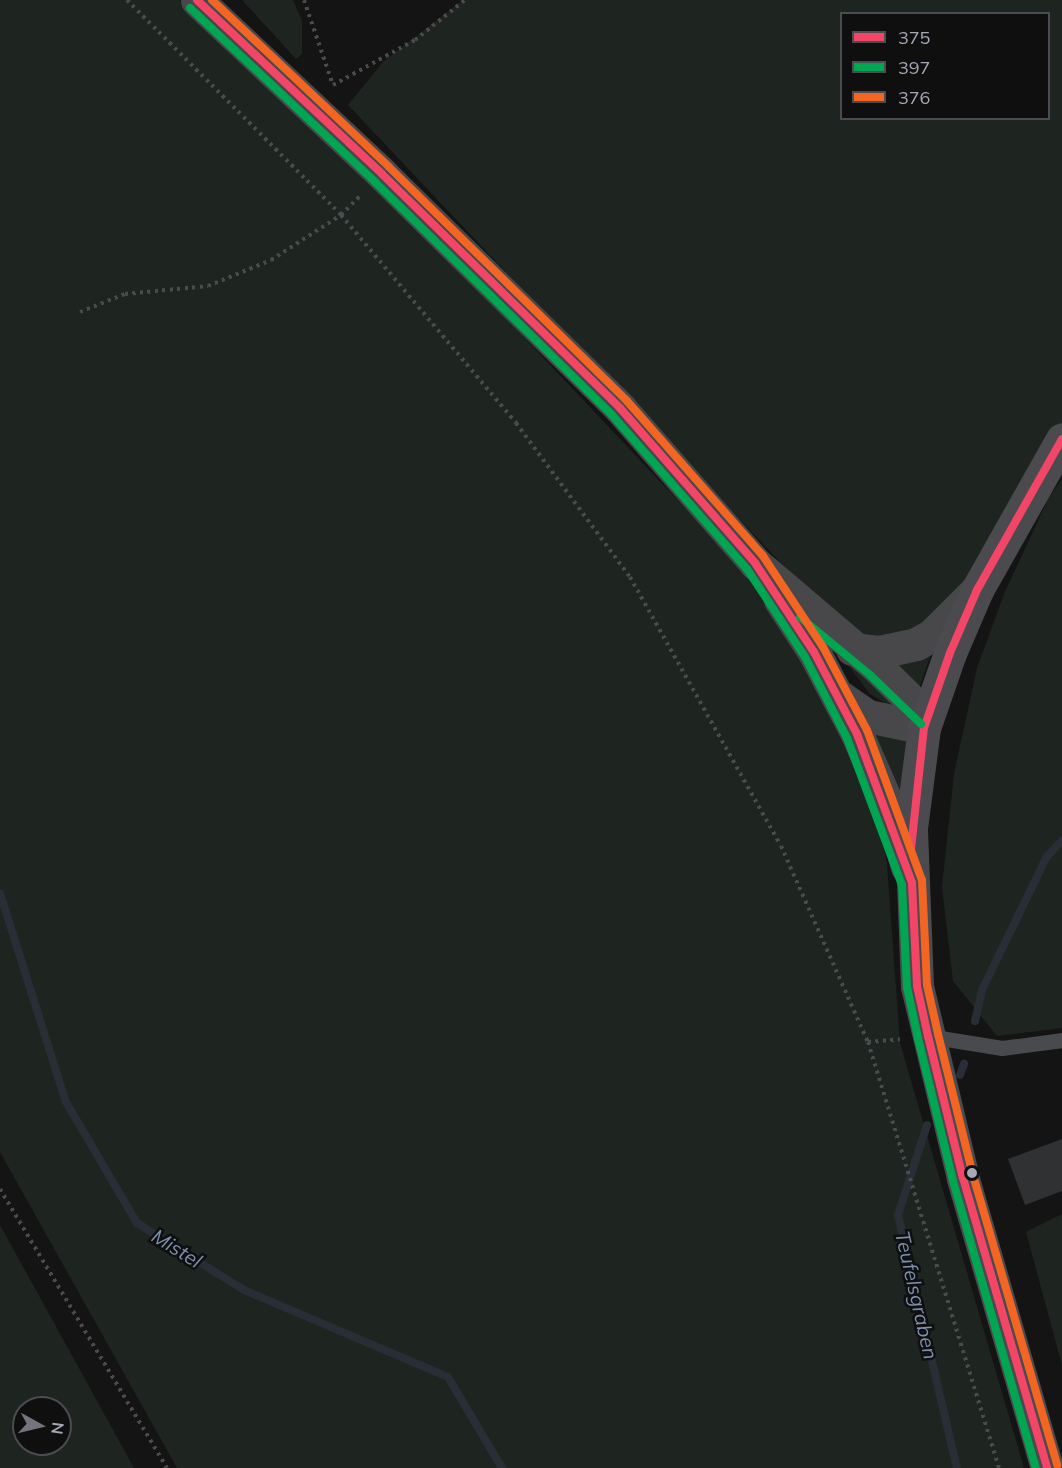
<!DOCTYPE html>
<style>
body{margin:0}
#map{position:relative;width:1062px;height:1468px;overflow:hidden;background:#141415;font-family:Mulish,sans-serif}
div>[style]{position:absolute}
.green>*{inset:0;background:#1e2520}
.stream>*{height:8px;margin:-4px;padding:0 4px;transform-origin:4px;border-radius:4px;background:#282d36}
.building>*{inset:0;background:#303133}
.path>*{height:4px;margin-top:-2px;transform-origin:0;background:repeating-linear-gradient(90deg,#4a4a4f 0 3px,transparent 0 7.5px)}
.service>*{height:15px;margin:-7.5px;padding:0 7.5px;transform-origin:7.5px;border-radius:7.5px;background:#494a4d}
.secondary>*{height:33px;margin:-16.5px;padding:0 16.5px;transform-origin:16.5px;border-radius:16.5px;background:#48484b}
.primary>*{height:33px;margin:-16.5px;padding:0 16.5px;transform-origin:16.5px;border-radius:16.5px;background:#4b4b4f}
.bus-1>*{height:8px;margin:-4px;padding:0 4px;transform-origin:4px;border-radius:4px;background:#f34667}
.bus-2>*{height:8px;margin:-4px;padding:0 4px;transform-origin:4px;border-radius:4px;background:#00a651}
.bus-3>*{height:8px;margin:-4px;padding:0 4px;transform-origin:4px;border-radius:4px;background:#f26522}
.dots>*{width:16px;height:16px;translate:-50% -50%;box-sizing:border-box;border:3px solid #0f0f10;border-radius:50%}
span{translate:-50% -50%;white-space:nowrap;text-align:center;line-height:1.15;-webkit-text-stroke:5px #0f0f10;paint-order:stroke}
.water-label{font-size:20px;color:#7d91b0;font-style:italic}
.legend{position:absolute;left:840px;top:12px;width:210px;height:108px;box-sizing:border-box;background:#0f0f10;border:2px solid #4b4c52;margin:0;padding:8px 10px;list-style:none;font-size:18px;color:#a6a8b5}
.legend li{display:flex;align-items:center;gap:12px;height:30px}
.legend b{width:30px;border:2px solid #4b4c52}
.north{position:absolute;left:12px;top:1396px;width:60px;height:60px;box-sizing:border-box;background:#0f0f10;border:2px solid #4b4c52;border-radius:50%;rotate:98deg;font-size:16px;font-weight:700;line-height:24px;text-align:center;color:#a6a8b5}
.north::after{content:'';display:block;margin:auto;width:21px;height:27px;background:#73747d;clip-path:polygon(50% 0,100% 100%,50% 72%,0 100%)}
</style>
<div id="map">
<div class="green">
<div style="clip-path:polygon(0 0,179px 0,472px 282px,755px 582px,809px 662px,878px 812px,887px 865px,900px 1043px,1024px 1468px,177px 1468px,0 1152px)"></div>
<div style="clip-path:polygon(242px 0,293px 0,302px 21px,302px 54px,296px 59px)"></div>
<div style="clip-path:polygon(evenodd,463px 0,1062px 0,1062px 425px,950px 604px,917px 633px,887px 640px,859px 635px,832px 617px,348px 105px,383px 62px,463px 0,842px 14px,1048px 14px,1048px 118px,842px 118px,842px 14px)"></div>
<div style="clip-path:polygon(1062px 479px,1062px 1028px,997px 1036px,953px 981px,942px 887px,954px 774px,977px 668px,1004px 594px,1049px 497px)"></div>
<div style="clip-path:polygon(934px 645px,917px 695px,889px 658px)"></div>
<div style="clip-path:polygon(841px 655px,895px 700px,891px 707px,869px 693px)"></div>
<div style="clip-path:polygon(865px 729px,911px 735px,899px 796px)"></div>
<div style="clip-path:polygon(1062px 1214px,1062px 1365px,1026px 1232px)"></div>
<div style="clip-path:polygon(evenodd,0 1225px,134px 1468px,0 1468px,0 1225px,24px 1408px,60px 1408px,60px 1444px,24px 1444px,24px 1408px)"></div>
</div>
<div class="stream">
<div style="left:0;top:893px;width:219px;rotate:72.5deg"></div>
<div style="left:66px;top:1102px;width:140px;rotate:59.6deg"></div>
<div style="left:137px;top:1223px;width:126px;rotate:32.1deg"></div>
<div style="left:244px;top:1290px;width:222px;rotate:23.1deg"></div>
<div style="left:448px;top:1377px;width:106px;rotate:59.3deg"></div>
<div style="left:975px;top:1021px;width:32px;rotate:-77deg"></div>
<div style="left:982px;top:990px;width:147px;rotate:-64.1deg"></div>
<div style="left:1046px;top:858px;width:24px;rotate:-48deg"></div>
<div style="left:960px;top:1075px;width:12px;rotate:-70deg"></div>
<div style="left:927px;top:1125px;width:95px;rotate:107.9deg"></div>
<div style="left:898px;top:1215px;width:260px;rotate:76.9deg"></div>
</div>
<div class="building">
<div style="clip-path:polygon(1062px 1139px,1062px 1191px,1025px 1205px,1008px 1159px)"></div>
</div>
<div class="path">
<div style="left:127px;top:0;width:303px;rotate:45.1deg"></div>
<div style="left:341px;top:215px;width:272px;rotate:49.9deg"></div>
<div style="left:516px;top:423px;width:192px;rotate:53.5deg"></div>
<div style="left:630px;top:577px;width:308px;rotate:60.7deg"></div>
<div style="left:781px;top:846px;width:214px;rotate:66.1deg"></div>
<div style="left:868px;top:1042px;width:446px;rotate:72.9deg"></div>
<div style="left:304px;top:0;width:90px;rotate:71.2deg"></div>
<div style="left:333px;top:85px;width:94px;rotate:-28.8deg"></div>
<div style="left:415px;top:40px;width:64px;rotate:-38.7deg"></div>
<div style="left:80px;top:312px;width:48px;rotate:-21.8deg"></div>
<div style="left:125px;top:294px;width:83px;rotate:-5.5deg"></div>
<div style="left:208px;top:286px;width:68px;rotate:-22.4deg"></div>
<div style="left:271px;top:260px;width:83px;rotate:-32.7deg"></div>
<div style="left:341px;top:215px;width:28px;rotate:-45deg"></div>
<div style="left:868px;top:1042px;width:32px;rotate:-5deg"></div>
<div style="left:0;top:1189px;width:325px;rotate:59.1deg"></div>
</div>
<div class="service">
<div style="left:928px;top:1036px;width:75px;rotate:9.2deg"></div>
<div style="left:1002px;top:1048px;width:61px;rotate:-7.6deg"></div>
</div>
<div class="secondary">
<div style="left:197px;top:0;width:254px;rotate:43.2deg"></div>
<div style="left:382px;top:174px;width:334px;rotate:44.5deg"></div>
<div style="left:620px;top:408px;width:206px;rotate:48.9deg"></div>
<div style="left:755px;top:563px;width:160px;rotate:40.4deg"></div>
<div style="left:877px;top:667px;width:71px;rotate:44.4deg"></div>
<div style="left:780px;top:600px;width:62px;rotate:56.8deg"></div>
<div style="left:814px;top:652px;width:93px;rotate:62.3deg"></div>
<div style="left:857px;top:734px;width:85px;rotate:66.4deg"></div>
<div style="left:891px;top:812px;width:57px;rotate:73.8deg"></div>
<div style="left:852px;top:649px;width:27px;rotate:6deg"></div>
<div style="left:879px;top:652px;width:38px;rotate:-12deg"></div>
<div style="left:916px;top:644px;width:18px;rotate:-29deg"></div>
<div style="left:932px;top:635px;width:64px;rotate:-45deg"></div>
<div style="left:839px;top:696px;width:35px;rotate:35deg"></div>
<div style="left:868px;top:716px;width:57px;rotate:12.1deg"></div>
</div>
<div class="primary">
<div style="left:1047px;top:1468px;width:302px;rotate:-106.2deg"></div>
<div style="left:963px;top:1178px;width:197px;rotate:-103.5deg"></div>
<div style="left:917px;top:986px;width:158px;rotate:-92.2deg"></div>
<div style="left:911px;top:828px;width:101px;rotate:-82.6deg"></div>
<div style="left:924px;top:728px;width:79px;rotate:-70.9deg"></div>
<div style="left:950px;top:653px;width:69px;rotate:-66.8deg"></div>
<div style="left:977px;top:590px;width:173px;rotate:-60.6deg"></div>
</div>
<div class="bus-1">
<div style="left:197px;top:0;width:254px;rotate:43.2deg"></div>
<div style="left:382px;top:174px;width:334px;rotate:44.5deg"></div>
<div style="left:620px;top:408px;width:206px;rotate:48.9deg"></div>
<div style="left:755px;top:563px;width:107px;rotate:56.5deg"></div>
<div style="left:814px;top:652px;width:93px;rotate:62.3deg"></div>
<div style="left:857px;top:734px;width:159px;rotate:69.7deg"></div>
<div style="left:912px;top:883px;width:103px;rotate:87.2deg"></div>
<div style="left:917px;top:986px;width:51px;rotate:77.6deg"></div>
<div style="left:928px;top:1036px;width:146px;rotate:76.2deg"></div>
<div style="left:963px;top:1178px;width:302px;rotate:73.8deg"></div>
<div style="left:911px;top:849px;width:122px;rotate:-83.9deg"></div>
<div style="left:924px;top:728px;width:79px;rotate:-70.9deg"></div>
<div style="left:950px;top:653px;width:69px;rotate:-66.8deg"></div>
<div style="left:977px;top:590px;width:173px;rotate:-60.6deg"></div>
</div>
<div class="bus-2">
<div style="left:190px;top:8px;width:254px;rotate:43.2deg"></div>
<div style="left:375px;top:182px;width:332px;rotate:44.5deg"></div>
<div style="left:612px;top:415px;width:205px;rotate:48.8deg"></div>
<div style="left:747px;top:569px;width:105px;rotate:56.6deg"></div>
<div style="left:805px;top:657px;width:91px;rotate:62.6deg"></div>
<div style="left:847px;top:738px;width:157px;rotate:69.5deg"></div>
<div style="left:902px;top:885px;width:102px;rotate:87.2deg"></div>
<div style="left:907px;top:987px;width:52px;rotate:77.8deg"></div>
<div style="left:918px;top:1038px;width:147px;rotate:76.2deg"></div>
<div style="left:953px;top:1181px;width:299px;rotate:73.9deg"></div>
<div style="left:800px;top:617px;width:91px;rotate:39.6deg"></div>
<div style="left:870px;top:675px;width:71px;rotate:43.9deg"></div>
</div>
<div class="bus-3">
<div style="left:212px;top:0;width:243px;rotate:43.3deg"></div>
<div style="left:389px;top:167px;width:334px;rotate:44.5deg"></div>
<div style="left:627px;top:401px;width:206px;rotate:48.7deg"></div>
<div style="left:763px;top:556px;width:109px;rotate:56.6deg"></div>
<div style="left:823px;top:647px;width:94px;rotate:62.1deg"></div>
<div style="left:867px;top:730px;width:160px;rotate:69.9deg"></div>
<div style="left:922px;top:880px;width:105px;rotate:87.3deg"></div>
<div style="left:927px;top:985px;width:50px;rotate:77.3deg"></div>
<div style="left:938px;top:1034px;width:145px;rotate:76.1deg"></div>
<div style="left:973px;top:1175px;width:302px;rotate:73.8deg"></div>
</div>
<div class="dots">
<div style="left:972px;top:1173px;background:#a6a8b5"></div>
</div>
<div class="water-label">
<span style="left:177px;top:1248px;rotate:32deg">Mistel</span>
<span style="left:917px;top:1295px;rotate:77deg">Teufelsgraben</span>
</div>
<ul class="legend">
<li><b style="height:8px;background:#f34667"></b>375</li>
<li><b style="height:8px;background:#00a651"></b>397</li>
<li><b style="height:8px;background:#f26522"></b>376</li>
</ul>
<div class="north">N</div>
</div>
